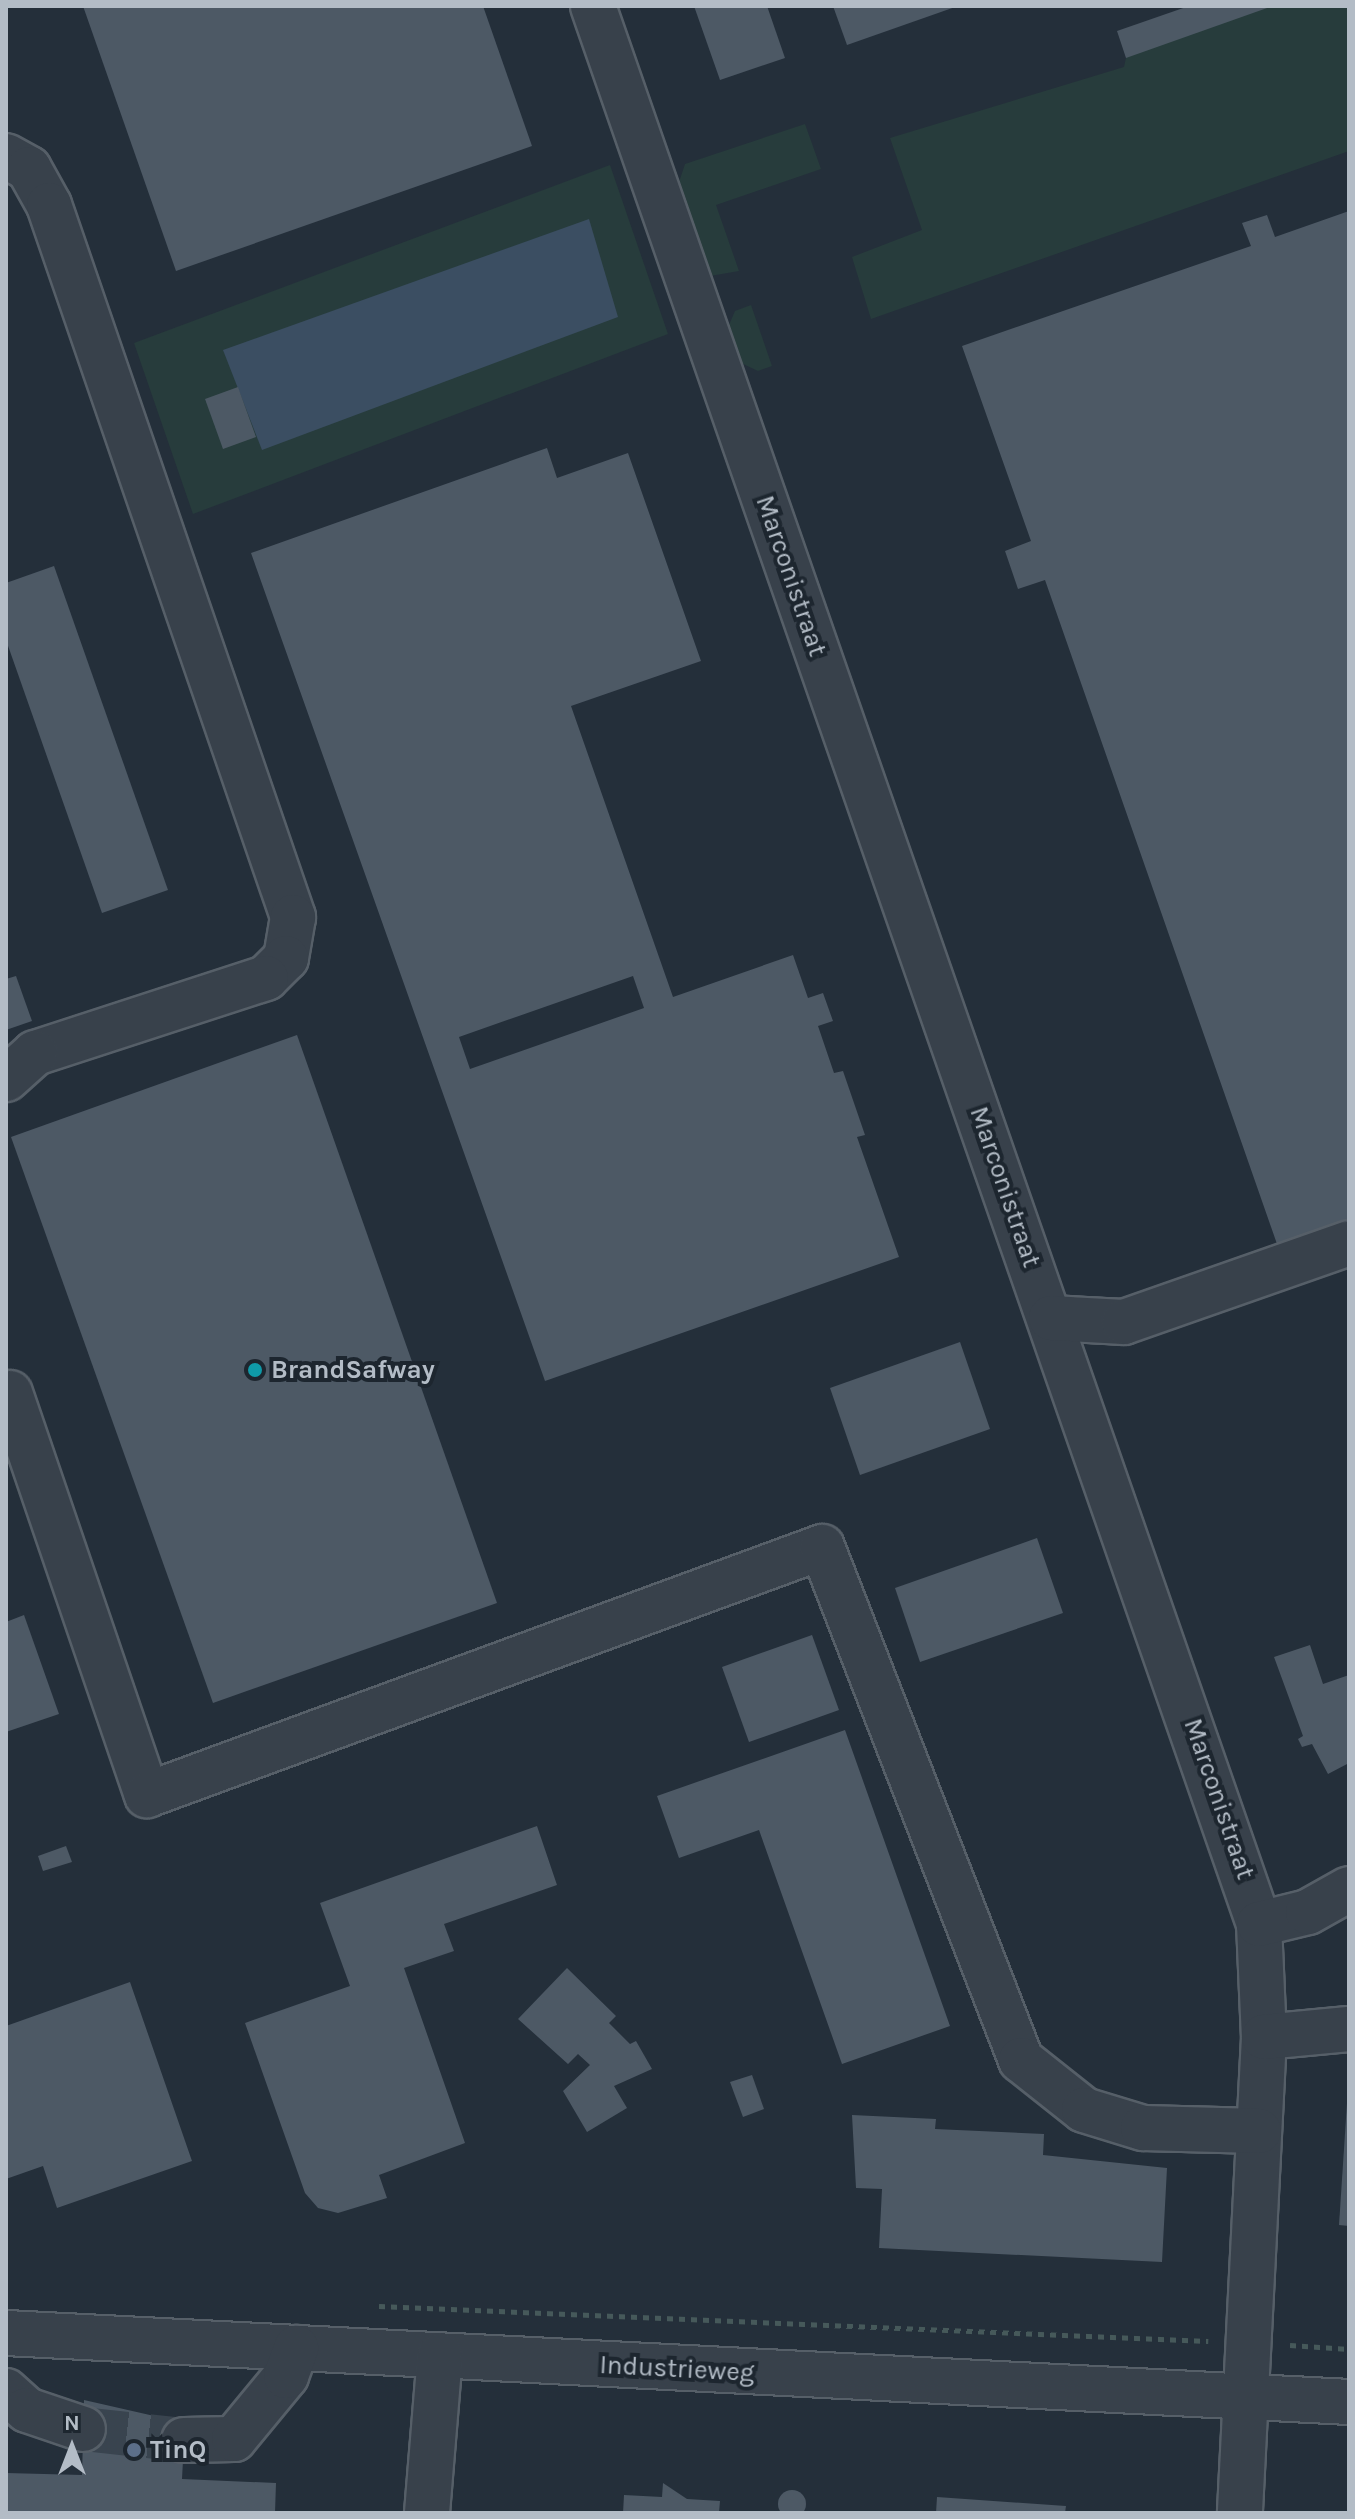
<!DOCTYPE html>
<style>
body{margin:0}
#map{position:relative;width:1355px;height:2519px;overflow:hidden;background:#242f3a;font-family:Karla,sans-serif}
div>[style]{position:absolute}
.green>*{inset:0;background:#273c3c}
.water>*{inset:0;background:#3b4e62}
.building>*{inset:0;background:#4d5965}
.round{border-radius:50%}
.minor-tunnel>*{height:44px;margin-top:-22px;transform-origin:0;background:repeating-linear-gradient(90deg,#39444f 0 44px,transparent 0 66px)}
.path>*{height:5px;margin-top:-2.5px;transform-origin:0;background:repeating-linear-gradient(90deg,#46595a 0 6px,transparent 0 12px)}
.roads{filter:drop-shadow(2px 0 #565f68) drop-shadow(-2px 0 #565f68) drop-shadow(0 2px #565f68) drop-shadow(0 -2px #565f68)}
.minor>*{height:44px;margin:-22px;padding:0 22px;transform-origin:22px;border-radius:22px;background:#38414b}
.dots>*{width:22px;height:22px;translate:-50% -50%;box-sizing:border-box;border:4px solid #1d262f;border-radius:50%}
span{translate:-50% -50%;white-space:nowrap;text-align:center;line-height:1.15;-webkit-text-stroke:8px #1d262f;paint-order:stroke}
.street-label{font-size:26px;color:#b3bcc6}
.poi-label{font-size:26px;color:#b3bcc6;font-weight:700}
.left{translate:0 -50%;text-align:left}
.frame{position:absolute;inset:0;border:8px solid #b3bcc6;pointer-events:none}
.north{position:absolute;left:32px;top:2407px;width:80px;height:80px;-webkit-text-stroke:6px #1d262f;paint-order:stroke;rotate:0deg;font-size:22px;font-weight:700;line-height:32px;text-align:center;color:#b3bcc6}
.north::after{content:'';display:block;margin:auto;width:28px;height:36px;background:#b3bcc6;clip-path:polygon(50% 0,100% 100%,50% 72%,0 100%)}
</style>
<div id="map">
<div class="green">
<div style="clip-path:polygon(1217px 6px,1349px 6px,1349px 151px,871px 319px,852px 257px,922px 230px,890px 138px,1124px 67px,1127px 53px)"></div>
<div style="clip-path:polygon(805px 124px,821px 169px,716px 205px,739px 271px,710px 276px,679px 182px,685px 164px)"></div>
<div style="clip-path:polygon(610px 165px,668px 334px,193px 514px,134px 343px)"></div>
<div style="clip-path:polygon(751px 305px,772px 366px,758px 371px,741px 363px,729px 325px,735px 311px)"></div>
</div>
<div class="water">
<div style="clip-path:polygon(589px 219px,618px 317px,262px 450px,223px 350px)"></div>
</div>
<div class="building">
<div style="clip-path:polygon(83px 6px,483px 6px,532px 146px,176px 271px)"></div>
<div style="clip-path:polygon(694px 6px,767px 6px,785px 58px,720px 80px)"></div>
<div style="clip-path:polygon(833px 6px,958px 6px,847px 45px)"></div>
<div style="clip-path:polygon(1189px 6px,1273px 6px,1126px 58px,1117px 31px)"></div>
<div style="clip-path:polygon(1349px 211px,1349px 1219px,1277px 1244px,1045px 580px,1018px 589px,1005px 551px,1031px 541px,962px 346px,1251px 246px,1242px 223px,1267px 215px,1275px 237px)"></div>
<div style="clip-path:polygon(238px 387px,256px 437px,223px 449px,205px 399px)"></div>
<div style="clip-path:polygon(evenodd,547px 448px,557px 478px,628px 453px,701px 661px,571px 706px,673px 997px,793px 955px,808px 998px,823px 993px,833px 1021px,818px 1026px,834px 1073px,843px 1071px,865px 1135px,857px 1137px,899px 1257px,545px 1381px,251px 553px,547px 448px,633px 976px,644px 1008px,470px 1069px,459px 1037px,633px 976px)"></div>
<div style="clip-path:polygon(54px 566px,168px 890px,102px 913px,6px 640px,6px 583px)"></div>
<div style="clip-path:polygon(16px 976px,32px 1021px,6px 1030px,6px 979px)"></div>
<div style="clip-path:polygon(297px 1035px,497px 1603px,213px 1703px,11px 1137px)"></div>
<div style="clip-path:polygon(960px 1342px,990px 1429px,860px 1475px,830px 1388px)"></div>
<div style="clip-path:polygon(1037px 1538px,1063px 1613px,920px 1662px,895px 1588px)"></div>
<div style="clip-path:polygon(24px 1615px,59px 1714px,6px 1732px,6px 1622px)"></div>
<div style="clip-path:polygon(812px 1635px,839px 1710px,749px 1742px,722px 1667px)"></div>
<div style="clip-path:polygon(1310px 1645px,1323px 1684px,1349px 1675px,1349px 1763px,1328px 1774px,1312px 1744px,1302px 1747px,1298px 1739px,1303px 1736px,1274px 1657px)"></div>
<div style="clip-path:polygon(845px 1730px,950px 2026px,842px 2064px,759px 1830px,679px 1858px,657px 1796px)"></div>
<div style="clip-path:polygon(537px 1826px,557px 1885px,444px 1924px,454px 1951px,404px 1968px,465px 2143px,379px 2175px,387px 2198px,338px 2213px,318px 2208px,305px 2193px,245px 2023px,350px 1986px,320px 1903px)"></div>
<div style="clip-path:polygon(66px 1846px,72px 1862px,43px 1871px,38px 1856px)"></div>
<div style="clip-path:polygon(567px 1968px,616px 2016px,609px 2023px,630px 2044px,636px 2041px,652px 2069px,614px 2086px,627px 2108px,587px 2132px,563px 2091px,590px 2065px,578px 2054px,568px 2064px,518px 2019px)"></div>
<div style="clip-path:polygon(130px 1982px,192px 2161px,57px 2208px,43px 2166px,6px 2179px,6px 2026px)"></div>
<div style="clip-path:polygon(752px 2075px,764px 2109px,743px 2117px,730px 2082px)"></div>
<div style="clip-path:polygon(1347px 2103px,1349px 2103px,1349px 2226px,1339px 2225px)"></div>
<div style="clip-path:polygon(852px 2115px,936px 2119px,935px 2129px,1044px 2134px,1043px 2155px,1167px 2168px,1162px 2262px,879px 2248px,882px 2189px,856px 2188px)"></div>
<div style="clip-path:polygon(84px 2400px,185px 2423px,182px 2479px,276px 2483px,275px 2513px,6px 2513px,6px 2473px,82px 2475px)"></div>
<div style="clip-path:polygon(663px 2483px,687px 2499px,720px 2501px,719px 2513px,623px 2513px,624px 2495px,662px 2497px)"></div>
<div class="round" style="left:778px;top:2490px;width:28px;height:28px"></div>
<div style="clip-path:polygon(937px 2497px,1066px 2506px,1065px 2513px,936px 2513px)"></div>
</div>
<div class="minor-tunnel">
<div style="left:83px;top:2429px;width:102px;rotate:6.2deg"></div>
</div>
<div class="path">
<div style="left:379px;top:2306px;width:830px;rotate:2.42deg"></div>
<div style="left:1290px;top:2345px;width:59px;rotate:3.9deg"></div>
</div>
<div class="roads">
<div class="minor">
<div style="left:593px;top:6px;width:2030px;rotate:70.85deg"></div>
<div style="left:1259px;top:1924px;width:113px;rotate:87.5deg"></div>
<div style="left:1264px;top:2037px;width:477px;rotate:92.9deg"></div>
<div style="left:6px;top:156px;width:26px;rotate:29deg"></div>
<div style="left:29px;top:169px;width:41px;rotate:60.9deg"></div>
<div style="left:49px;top:205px;width:753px;rotate:71.08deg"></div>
<div style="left:293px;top:917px;width:42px;rotate:99.7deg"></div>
<div style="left:286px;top:958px;width:28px;rotate:135deg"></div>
<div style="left:266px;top:978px;width:243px;rotate:162deg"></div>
<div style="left:35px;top:1053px;width:39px;rotate:138deg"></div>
<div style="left:1051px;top:1318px;width:73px;rotate:3.1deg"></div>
<div style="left:1124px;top:1322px;width:238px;rotate:-19.3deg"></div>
<div style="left:10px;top:1393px;width:425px;rotate:71.2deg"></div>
<div style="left:147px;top:1795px;width:719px;rotate:-20.17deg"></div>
<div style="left:822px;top:1547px;width:550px;rotate:68.8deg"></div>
<div style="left:1021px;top:2060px;width:80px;rotate:38.4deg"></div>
<div style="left:1084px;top:2110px;width:62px;rotate:17deg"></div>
<div style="left:1143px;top:2128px;width:116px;rotate:1.5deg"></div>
<div style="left:1259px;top:1924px;width:50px;rotate:-13.8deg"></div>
<div style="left:1308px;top:1912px;width:47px;rotate:-29.3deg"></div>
<div style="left:1264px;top:2037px;width:85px;rotate:-5.4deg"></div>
<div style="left:6px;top:2333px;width:1345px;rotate:2.94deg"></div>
<div style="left:6px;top:2391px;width:28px;rotate:42deg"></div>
<div style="left:27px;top:2410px;width:59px;rotate:18.7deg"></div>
<div style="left:184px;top:2440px;width:50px;rotate:-1.1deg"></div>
<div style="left:234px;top:2439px;width:82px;rotate:-50.5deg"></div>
<div style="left:286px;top:2376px;width:30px;rotate:-70deg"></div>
<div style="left:427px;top:2513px;width:158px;rotate:-85.3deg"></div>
</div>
</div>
<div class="dots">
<div style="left:255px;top:1370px;background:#0f9aa8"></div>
<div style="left:134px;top:2450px;background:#5c6f8a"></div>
</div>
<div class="street-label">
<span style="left:791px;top:576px;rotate:71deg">Marconistraat</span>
<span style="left:1005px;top:1187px;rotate:71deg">Marconistraat</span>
<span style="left:1219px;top:1799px;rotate:71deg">Marconistraat</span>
<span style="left:677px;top:2369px;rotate:3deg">Industrieweg</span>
</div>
<div class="poi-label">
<span class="left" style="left:271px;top:1370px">BrandSafway</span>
<span class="left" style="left:150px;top:2450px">TinQ</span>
</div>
<div class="frame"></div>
<div class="north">N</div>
</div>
